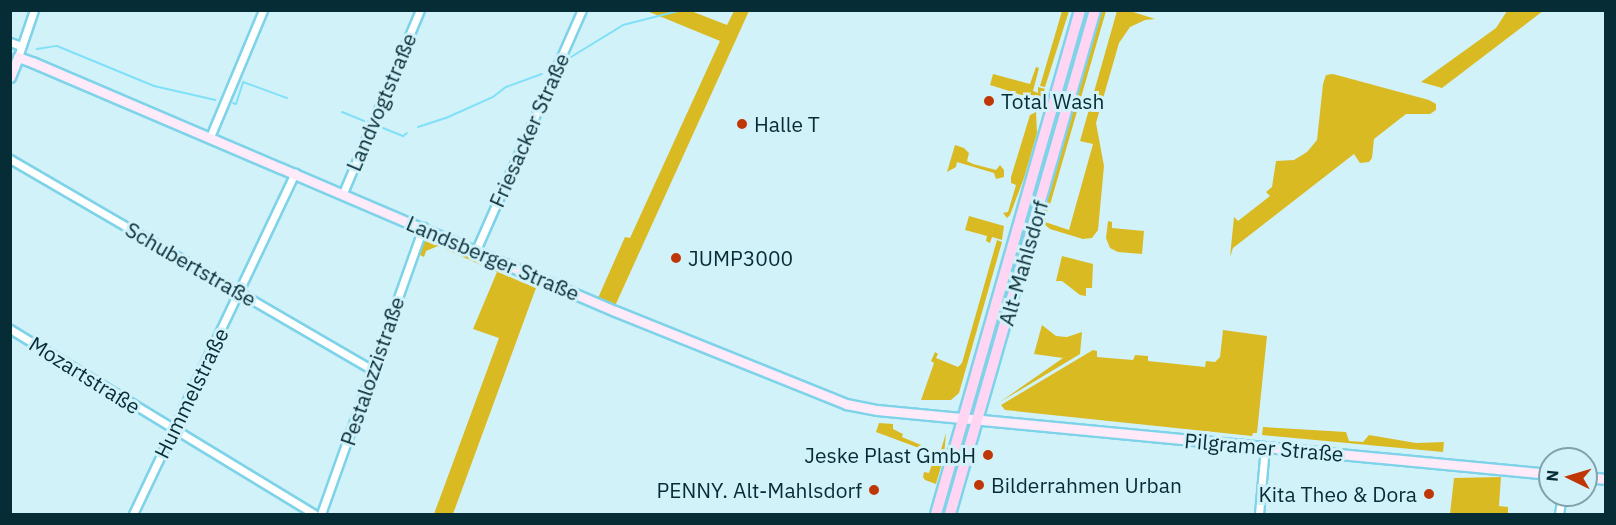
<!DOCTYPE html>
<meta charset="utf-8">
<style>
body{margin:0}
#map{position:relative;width:1616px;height:525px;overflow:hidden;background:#d2f2fa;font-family:"IBM Plex Sans",sans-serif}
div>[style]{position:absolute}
.green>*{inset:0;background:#d9ba22}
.stream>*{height:2px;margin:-1px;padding:0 1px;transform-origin:1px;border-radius:1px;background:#80e0f8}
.roads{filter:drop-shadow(2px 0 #7ed3e9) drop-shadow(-2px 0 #7ed3e9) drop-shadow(0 2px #7ed3e9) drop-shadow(0 -2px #7ed3e9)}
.street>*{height:7px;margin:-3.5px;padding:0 3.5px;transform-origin:3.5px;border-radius:3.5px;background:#fff}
.secondary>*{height:9px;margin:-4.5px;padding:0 4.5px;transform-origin:4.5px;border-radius:4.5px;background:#ffeafa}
.primary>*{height:10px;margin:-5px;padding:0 5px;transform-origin:5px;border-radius:5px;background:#ffd5f4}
.dots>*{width:16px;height:16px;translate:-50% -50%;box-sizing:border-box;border:3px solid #d2f2fa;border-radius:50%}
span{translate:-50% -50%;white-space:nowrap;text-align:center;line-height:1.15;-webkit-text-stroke:6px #d2f2fa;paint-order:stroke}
.poi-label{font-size:21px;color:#062c35}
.left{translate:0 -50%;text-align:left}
.right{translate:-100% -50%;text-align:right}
.street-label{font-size:21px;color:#062c35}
.frame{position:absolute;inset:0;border:12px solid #062c35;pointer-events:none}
.north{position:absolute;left:1538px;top:447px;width:60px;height:60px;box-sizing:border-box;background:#d2f2fa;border:2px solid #80a3ab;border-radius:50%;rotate:275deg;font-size:16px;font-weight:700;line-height:24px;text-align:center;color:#062c35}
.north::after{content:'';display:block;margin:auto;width:21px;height:27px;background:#c03707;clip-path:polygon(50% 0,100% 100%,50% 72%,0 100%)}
</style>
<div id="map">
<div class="green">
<div style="clip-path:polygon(647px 11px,691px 11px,727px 25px,734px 11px,749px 11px,615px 306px,598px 298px,625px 237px,630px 238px,720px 41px)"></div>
<div style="clip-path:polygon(1062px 11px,1069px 11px,1045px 87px,1040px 86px)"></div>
<div style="clip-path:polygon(1085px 11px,1091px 11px,1061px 109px,1057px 106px)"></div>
<div style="clip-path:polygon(1099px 11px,1106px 11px,1045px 222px,1069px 230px,1093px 144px,1080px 141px,1117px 11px,1130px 11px,1155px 19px,1145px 20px,1130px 27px,1119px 43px,1096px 123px,1104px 166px,1098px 230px,1092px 238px,1083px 239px,1050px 229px,1043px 223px,1042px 213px)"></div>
<div style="clip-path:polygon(1507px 11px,1543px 11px,1442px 88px,1421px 82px,1496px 28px)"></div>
<div style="clip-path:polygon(1036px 67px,1039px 68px,1033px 91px,1038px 93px,1038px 87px,1045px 89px,1038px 102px,1027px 103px,1028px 97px,990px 85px,993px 74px,1030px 84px)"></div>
<div style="clip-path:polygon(1333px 74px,1429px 100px,1436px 104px,1436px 110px,1430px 114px,1406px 114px,1374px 139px,1372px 158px,1369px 162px,1360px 163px,1354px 154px,1233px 248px,1230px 257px,1234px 217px,1238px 221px,1270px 196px,1266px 192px,1272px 187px,1276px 161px,1294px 160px,1307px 152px,1317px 140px,1323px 84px,1326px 75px)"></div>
<div style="clip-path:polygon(1036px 112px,1037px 133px,1024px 178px,1010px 215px,1007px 218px,1003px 213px,1008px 212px,1016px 185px,1011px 183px,1011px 177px,1030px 115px)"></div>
<div style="clip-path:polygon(955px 145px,964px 148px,969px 153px,967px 161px,973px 164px,996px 170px,1000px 165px,1004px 170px,1004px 177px,996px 179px,994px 173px,957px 162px,956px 167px,947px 172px)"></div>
<div style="clip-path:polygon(969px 216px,1004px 226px,1002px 240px,992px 237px,990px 243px,986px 241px,987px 236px,965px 230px)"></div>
<div style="clip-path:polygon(1108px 221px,1112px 222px,1112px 228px,1144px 231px,1142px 254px,1118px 252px,1110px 248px,1106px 238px)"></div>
<div style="clip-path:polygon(432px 237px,499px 267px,498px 272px,536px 288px,453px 514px,434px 514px,499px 338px,473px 329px,497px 272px,438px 246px,426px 251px,424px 257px,418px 254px,425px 239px)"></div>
<div style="clip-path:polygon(997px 240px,1002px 242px,959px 393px,951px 400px,921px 400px,934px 363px,931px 361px,935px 352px,938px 354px,936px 358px,958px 367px,962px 363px)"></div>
<div style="clip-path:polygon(1016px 250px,1022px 251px,981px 396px,978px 396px)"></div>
<div style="clip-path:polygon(1062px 256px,1093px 264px,1092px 288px,1086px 288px,1086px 296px,1080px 295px,1062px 281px,1056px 281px)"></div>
<div style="clip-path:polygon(1042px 325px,1056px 336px,1067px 337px,1082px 332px,1080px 354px,1000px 402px,1063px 358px,1034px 354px)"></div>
<div style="clip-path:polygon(1223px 330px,1267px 336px,1257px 433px,1253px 433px,1252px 436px,1005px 410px,1001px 405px,1093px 350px,1097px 351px,1097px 357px,1133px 360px,1135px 355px,1148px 356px,1148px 361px,1205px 367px,1206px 361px,1215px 362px,1220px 357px)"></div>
<div style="clip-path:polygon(879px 423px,893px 424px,893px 429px,903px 434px,902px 437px,940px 453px,946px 433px,944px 456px,936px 484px,925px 480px,923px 477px,924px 472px,929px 473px,934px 459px,918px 454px,919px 448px,876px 432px)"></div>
<div style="clip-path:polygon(1263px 427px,1346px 432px,1349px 441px,1363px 442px,1369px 435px,1416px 443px,1444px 442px,1443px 452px,1262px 435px)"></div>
<div style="clip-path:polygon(1501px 477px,1499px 506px,1508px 507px,1508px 514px,1450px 514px,1454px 478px)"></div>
</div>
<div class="stream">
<div style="left:37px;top:49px;width:20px;rotate:-9deg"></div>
<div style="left:57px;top:46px;width:105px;rotate:22.4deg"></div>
<div style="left:154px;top:86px;width:63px;rotate:12.9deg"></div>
<div style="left:571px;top:57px;width:61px;rotate:-31.6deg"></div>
<div style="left:623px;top:25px;width:61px;rotate:-14.3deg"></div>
<div style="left:233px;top:103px;width:3px;rotate:18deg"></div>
<div style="left:236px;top:104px;width:23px;rotate:-72deg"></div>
<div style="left:243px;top:82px;width:47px;rotate:20deg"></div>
<div style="left:342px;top:112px;width:24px;rotate:22deg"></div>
<div style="left:418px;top:127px;width:29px;rotate:-18deg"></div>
<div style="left:446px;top:118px;width:51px;rotate:-24.1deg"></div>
<div style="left:493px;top:97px;width:16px;rotate:-38deg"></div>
<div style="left:506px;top:87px;width:38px;rotate:-20deg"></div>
<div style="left:383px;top:128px;width:22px;rotate:22deg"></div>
<div style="left:403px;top:136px;width:5px;rotate:-37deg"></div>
</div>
<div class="roads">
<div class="street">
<div style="left:10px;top:42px;width:12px;rotate:20deg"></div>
<div style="left:18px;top:57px;width:50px;rotate:-71.2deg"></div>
<div style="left:210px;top:137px;width:138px;rotate:-67.3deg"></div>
<div style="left:10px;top:159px;width:419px;rotate:30.2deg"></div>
<div style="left:343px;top:193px;width:199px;rotate:-67.2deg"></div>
<div style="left:476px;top:250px;width:262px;rotate:-66.2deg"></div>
<div style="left:10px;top:329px;width:356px;rotate:31.3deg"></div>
<div style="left:133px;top:514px;width:378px;rotate:-64.6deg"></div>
<div style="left:321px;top:514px;width:305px;rotate:-70.4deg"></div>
<div style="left:1259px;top:514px;width:67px;rotate:-84.9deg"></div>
<div style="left:1559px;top:514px;width:19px;rotate:-81deg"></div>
</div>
<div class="secondary">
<div style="left:10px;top:77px;width:22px;rotate:-68deg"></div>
<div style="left:18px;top:57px;width:15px;rotate:20deg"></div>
<div style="left:32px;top:62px;width:634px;rotate:23.13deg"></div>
<div style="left:615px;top:311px;width:249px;rotate:21.9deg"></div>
<div style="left:846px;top:404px;width:32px;rotate:11deg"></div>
<div style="left:877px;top:410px;width:676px;rotate:5.43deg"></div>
<div style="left:1586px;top:477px;width:20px;rotate:6deg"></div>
</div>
<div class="primary">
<div style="left:936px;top:514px;width:524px;rotate:-74.05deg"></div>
<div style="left:950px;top:514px;width:524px;rotate:-73.95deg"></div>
</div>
</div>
<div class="dots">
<div style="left:989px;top:101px;background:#c03707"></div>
<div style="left:742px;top:124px;background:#c03707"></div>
<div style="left:676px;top:258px;background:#c03707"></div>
<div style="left:988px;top:455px;background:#c03707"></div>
<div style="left:979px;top:485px;background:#c03707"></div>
<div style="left:874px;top:490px;background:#c03707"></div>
<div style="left:1429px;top:494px;background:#c03707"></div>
</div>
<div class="poi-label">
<span class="left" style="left:1001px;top:101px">Total Wash</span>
<span class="left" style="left:754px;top:124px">Halle T</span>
<span class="left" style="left:688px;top:258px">JUMP3000</span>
<span class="right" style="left:976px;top:455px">Jeske Plast GmbH</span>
<span class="left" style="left:991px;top:485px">Bilderrahmen Urban</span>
<span class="right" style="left:862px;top:490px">PENNY. Alt-Mahlsdorf</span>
<span class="right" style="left:1417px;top:494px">Kita Theo &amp; Dora</span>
</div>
<div class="street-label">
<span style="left:381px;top:102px;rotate:-67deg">Landvogtstraße</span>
<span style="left:529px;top:130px;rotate:-66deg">Friesacker Straße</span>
<span style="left:493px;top:258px;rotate:23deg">Landsberger Straße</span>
<span style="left:1023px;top:263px;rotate:-74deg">Alt-Mahlsdorf</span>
<span style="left:191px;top:264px;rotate:30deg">Schubertstraße</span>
<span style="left:372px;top:371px;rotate:-71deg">Pestalozzistraße</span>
<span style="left:85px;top:375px;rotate:32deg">Mozartstraße</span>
<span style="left:191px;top:393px;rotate:-64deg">Hummelstraße</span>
<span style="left:1264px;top:447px;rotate:5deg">Pilgramer Straße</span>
</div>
<div class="frame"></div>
<div class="north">N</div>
</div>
